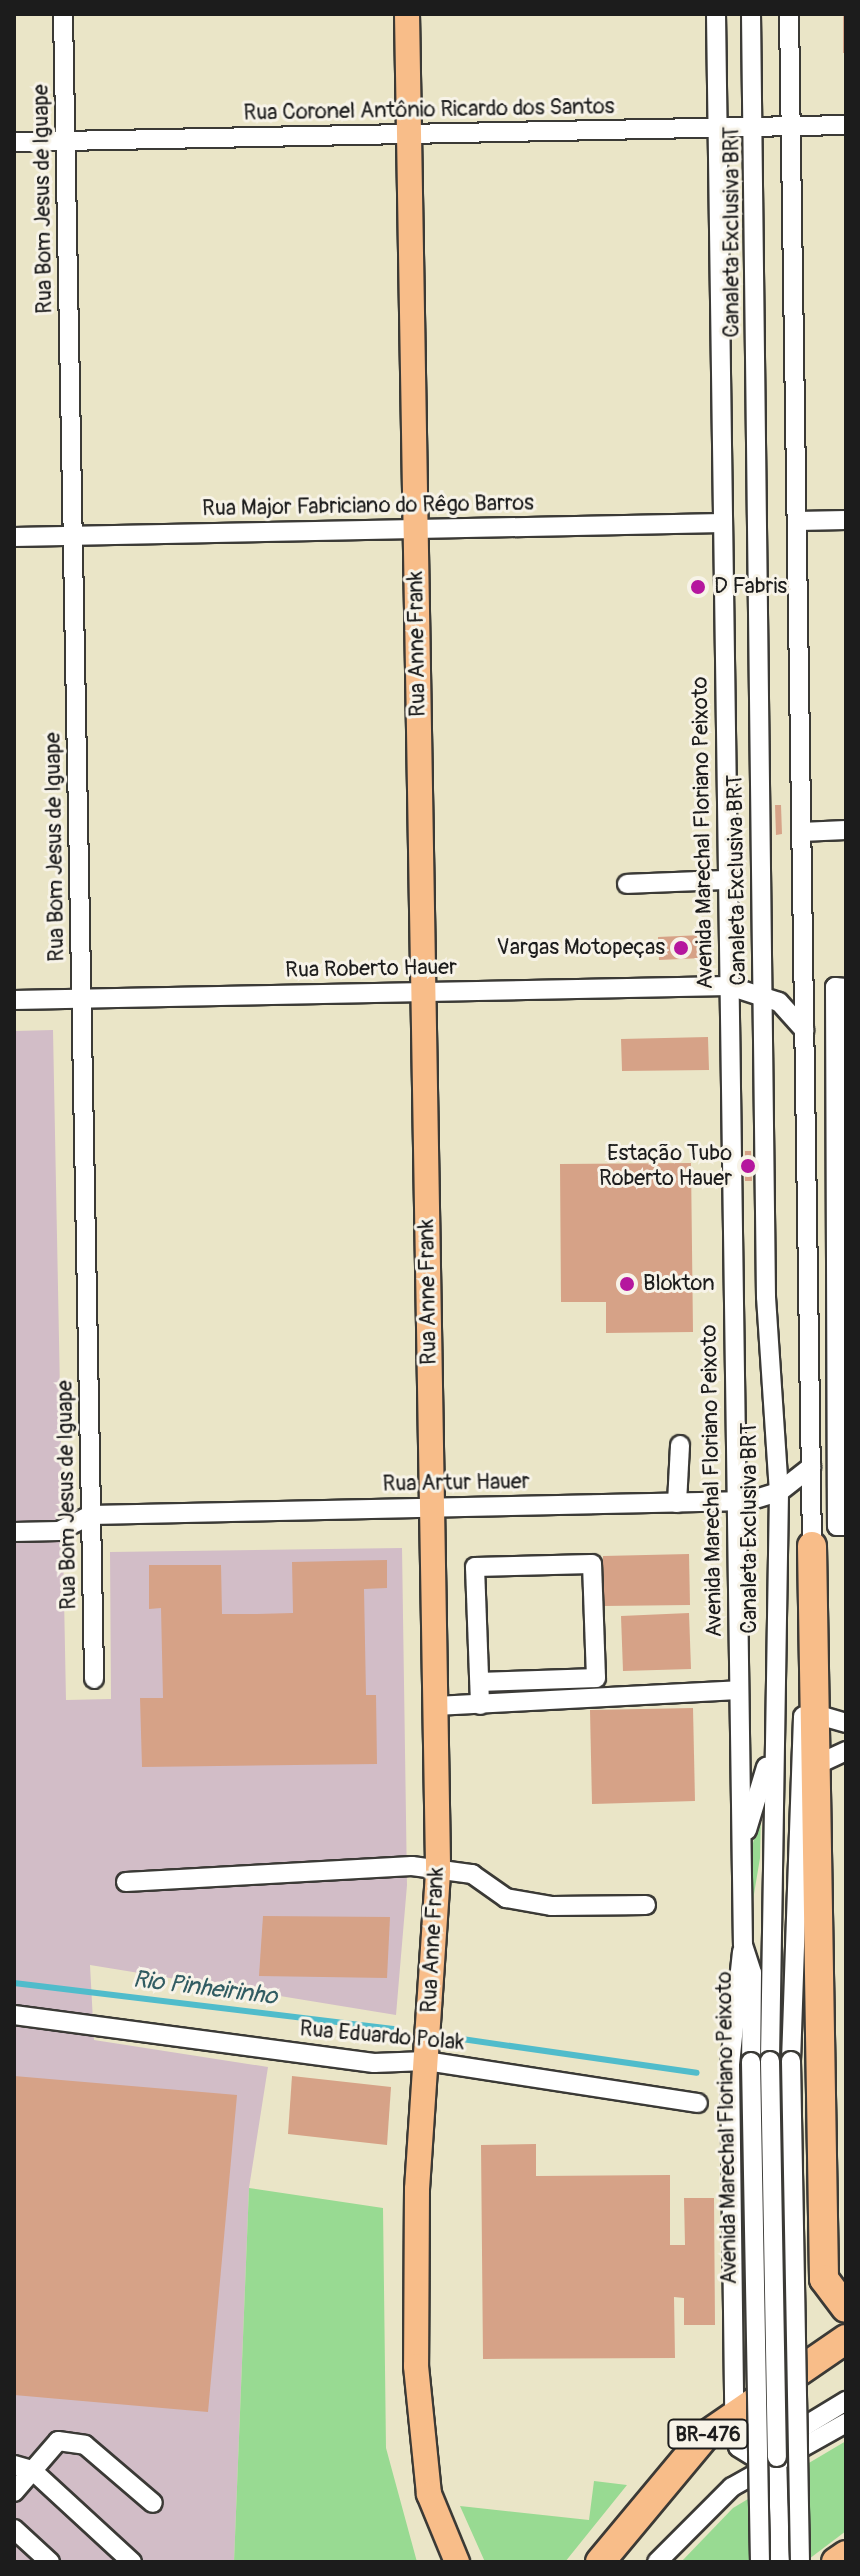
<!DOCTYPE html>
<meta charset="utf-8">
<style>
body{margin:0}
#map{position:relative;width:860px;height:2576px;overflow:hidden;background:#eae5c7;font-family:Pangolin,sans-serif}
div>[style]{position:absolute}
.industrial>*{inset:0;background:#d2bdc7}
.green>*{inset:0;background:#98da92}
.stream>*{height:6px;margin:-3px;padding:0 3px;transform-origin:3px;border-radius:3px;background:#50bccb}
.building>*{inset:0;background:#d6a287}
.roads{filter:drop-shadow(2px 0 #3b3a36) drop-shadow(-2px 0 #3b3a36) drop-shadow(0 2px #3b3a36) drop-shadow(0 -2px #3b3a36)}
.minor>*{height:18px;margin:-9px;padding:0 9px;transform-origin:9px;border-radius:9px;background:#fff}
.major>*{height:24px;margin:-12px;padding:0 12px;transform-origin:12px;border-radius:12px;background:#f8bd89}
.highway>*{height:28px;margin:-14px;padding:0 14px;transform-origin:14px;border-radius:14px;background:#f8bd89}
.bridges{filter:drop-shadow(2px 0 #3b3a36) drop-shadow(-2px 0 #3b3a36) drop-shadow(0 2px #3b3a36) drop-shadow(0 -2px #3b3a36)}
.minor-bridge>*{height:18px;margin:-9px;padding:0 9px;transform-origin:9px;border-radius:9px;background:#fff}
.dots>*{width:22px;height:22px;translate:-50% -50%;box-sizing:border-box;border:4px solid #f7f3e8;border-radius:50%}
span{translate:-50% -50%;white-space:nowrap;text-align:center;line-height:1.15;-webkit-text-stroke:6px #f7f3e8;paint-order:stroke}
.shield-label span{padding:2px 6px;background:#f7f3e8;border:2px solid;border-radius:6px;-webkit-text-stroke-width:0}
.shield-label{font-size:20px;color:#1c1c1c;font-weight:700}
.street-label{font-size:22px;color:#1c1c1c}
.poi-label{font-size:22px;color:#1c1c1c}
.left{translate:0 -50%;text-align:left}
.right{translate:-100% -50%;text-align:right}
.water-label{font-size:24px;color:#315c62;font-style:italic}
.frame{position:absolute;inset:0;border:16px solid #1c1c1c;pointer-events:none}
</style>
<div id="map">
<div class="industrial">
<div style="clip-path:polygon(53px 1030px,66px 1700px,111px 1699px,110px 1552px,402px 1548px,407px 1885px,396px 2015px,90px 1965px,94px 2040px,268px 2067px,249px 2188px,234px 2562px,14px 2562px,14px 1031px)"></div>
</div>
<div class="green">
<div style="clip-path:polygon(761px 1809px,760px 1858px,751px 1912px,750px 1856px)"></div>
<div style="clip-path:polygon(249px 2188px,383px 2208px,386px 2448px,417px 2562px,234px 2562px)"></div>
<div style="clip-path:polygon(846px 2441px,846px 2531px,805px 2562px,681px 2562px,733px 2508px)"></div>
<div style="clip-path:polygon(594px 2481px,627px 2485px,565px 2562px,485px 2562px,460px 2506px,589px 2520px)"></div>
</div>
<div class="stream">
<div style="left:14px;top:1983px;width:382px;rotate:6.9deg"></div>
<div style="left:462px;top:2039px;width:237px;rotate:8.2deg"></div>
</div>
<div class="building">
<div style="clip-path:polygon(843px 14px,846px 14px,846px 53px,843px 53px)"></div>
<div style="clip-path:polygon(775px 805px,781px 805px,782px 834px,776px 835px)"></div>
<div style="clip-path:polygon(702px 935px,703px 958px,659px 960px,658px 937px)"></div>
<div style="clip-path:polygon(708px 1037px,709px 1070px,622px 1071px,621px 1039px)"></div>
<div style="clip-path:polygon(745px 1151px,751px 1151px,752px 1181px,745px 1181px)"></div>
<div style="clip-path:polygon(691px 1163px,693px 1332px,606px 1333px,606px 1302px,561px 1302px,560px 1164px)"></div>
<div style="clip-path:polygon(689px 1554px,690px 1605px,603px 1606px,603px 1556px)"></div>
<div style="clip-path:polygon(387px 1560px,387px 1588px,364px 1589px,366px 1695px,376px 1695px,377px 1764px,142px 1767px,140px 1698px,163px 1698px,161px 1608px,149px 1609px,149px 1565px,221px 1565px,222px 1614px,257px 1614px,293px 1613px,292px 1562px)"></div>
<div style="clip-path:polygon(689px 1613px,691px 1669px,623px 1671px,621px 1616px)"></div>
<div style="clip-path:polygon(693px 1708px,695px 1801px,592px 1804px,590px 1710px)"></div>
<div style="clip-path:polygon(263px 1916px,390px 1917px,387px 1978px,259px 1976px)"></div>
<div style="clip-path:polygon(14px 2076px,237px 2095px,208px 2412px,14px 2395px)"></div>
<div style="clip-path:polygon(292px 2076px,391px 2087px,387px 2145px,288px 2134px)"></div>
<div style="clip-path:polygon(536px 2144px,536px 2176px,670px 2175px,670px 2245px,685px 2245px,684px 2198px,714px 2198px,715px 2325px,684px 2325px,684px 2298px,674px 2297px,675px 2358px,483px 2359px,481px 2145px)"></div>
</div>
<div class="roads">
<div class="minor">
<div style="left:63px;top:14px;width:1665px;rotate:88.93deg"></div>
<div style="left:716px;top:14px;width:1931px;rotate:89.2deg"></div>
<div style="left:743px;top:1945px;width:29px;rotate:72deg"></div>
<div style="left:752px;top:1973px;width:89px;rotate:90.6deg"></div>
<div style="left:751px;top:14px;width:1283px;rotate:89.33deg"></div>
<div style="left:766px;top:1297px;width:195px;rotate:86.2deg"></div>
<div style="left:779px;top:1492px;width:569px;rotate:90.91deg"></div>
<div style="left:789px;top:14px;width:1540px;rotate:89.14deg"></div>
<div style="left:14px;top:142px;width:832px;rotate:-1.17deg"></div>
<div style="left:797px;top:521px;width:49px;rotate:-1.2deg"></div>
<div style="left:14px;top:537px;width:709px;rotate:-1.13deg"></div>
<div style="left:801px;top:832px;width:45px;rotate:-2.5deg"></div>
<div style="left:627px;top:884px;width:101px;rotate:-2.3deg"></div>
<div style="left:846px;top:988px;width:11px;rotate:-175deg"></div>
<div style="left:835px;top:987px;width:539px;rotate:89.79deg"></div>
<div style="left:837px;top:1526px;width:9px"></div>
<div style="left:14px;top:1000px;width:715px;rotate:-1.12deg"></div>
<div style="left:729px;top:986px;width:52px;rotate:17.7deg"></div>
<div style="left:779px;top:1002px;width:38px;rotate:48deg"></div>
<div style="left:677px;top:1503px;width:58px;rotate:-87deg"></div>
<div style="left:14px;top:1532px;width:45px;rotate:-1.3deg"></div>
<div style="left:59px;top:1531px;width:36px;rotate:-27deg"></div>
<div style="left:91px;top:1515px;width:658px;rotate:-1.22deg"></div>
<div style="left:749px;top:1501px;width:31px;rotate:-17deg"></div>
<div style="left:779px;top:1492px;width:41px;rotate:-38deg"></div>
<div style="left:480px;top:1682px;width:116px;rotate:-2deg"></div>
<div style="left:596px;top:1678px;width:114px;rotate:-92deg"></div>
<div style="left:592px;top:1564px;width:117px;rotate:178.5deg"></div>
<div style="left:475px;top:1567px;width:138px;rotate:87.9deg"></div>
<div style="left:435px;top:1706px;width:304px;rotate:-3deg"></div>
<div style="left:815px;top:1714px;width:32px;rotate:16deg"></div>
<div style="left:816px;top:1765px;width:33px;rotate:-25deg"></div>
<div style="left:747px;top:1830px;width:66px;rotate:-73.2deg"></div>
<div style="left:126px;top:1882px;width:286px;rotate:-3.2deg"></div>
<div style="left:412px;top:1866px;width:61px;rotate:7.6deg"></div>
<div style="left:472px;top:1874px;width:42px;rotate:35.2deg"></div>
<div style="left:506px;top:1898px;width:47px;rotate:9.9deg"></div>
<div style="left:552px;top:1906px;width:94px;rotate:-0.6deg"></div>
<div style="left:742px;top:1952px;width:114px;rotate:96.1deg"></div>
<div style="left:730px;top:2065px;width:347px;rotate:89.3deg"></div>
<div style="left:734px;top:2412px;width:35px;rotate:83deg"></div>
<div style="left:738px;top:2447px;width:32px;rotate:32deg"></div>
<div style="left:14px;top:2015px;width:363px;rotate:7.6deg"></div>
<div style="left:374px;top:2063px;width:52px;rotate:-2.2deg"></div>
<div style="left:426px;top:2061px;width:275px;rotate:8.8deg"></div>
<div style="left:791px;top:2061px;width:345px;rotate:-88deg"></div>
<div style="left:14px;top:2465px;width:19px;rotate:16deg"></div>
<div style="left:32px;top:2470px;width:136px;rotate:42.6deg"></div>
<div style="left:14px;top:2492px;width:67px;rotate:-49.2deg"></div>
<div style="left:58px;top:2441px;width:27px;rotate:8deg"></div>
<div style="left:85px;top:2445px;width:89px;rotate:40.5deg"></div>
<div style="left:14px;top:2529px;width:49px;rotate:42.5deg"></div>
<div style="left:657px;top:2562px;width:106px;rotate:-45deg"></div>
<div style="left:732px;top:2487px;width:131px;rotate:-29.3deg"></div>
<div style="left:780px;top:2562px;width:105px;rotate:-91.6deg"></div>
<div style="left:777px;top:2457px;width:26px;rotate:-59deg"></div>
<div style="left:790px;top:2435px;width:66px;rotate:-31.3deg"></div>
</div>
<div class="major">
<div style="left:407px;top:14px;width:1859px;rotate:89.04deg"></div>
<div style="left:438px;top:1873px;width:317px;rotate:93.8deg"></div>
<div style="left:417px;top:2189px;width:177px;rotate:90.3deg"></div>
<div style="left:416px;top:2366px;width:129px;rotate:84.2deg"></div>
<div style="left:429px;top:2494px;width:74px;rotate:67.6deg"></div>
</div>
<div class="highway">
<div style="left:812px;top:1546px;width:733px;rotate:89.06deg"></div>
<div style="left:824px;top:2279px;width:36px;rotate:53deg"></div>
<div style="left:600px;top:2562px;width:164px;rotate:-50.2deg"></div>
<div style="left:705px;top:2436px;width:171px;rotate:-34.5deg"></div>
<div style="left:836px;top:2562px;width:12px;rotate:-35deg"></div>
</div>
</div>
<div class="bridges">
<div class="minor-bridge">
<div style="left:770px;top:2061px;width:396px;rotate:89deg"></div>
<div style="left:791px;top:2061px;width:501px;rotate:88.97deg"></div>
<div style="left:751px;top:2062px;width:500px;rotate:88.97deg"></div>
</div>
</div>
<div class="dots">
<div style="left:698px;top:587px;background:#b5179e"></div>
<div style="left:681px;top:948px;background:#b5179e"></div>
<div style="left:748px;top:1166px;background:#b5179e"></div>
<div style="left:627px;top:1284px;background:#b5179e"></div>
</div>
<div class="shield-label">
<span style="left:708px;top:2434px">BR-476</span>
</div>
<div class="street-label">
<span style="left:429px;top:110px;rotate:-1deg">Rua Coronel Antônio Ricardo dos Santos</span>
<span style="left:43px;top:199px;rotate:-91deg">Rua Bom Jesus de Iguape</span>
<span style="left:732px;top:232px;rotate:-90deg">Canaleta Exclusiva BRT</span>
<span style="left:368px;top:506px;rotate:-1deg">Rua Major Fabriciano do Rêgo Barros</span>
<span style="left:417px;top:644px;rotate:-91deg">Rua Anne Frank</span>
<span style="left:703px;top:833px;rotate:-91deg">Avenida Marechal Floriano Peixoto</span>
<span style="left:55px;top:847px;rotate:-91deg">Rua Bom Jesus de Iguape</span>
<span style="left:737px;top:880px;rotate:-91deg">Canaleta Exclusiva BRT</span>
<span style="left:371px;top:969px;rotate:-1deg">Rua Roberto Hauer</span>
<span style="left:428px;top:1292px;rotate:-91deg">Rua Anne Frank</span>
<span style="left:712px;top:1481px;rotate:-91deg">Avenida Marechal Floriano Peixoto</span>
<span style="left:456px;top:1483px;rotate:-1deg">Rua Artur Hauer</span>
<span style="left:67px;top:1495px;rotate:-91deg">Rua Bom Jesus de Iguape</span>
<span style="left:750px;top:1528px;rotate:-90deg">Canaleta Exclusiva BRT</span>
<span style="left:433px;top:1940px;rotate:-87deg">Rua Anne Frank</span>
<span style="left:382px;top:2036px;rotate:5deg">Rua Eduardo Polak</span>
<span style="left:727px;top:2128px;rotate:-91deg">Avenida Marechal Floriano Peixoto</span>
</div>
<div class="poi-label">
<span class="left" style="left:714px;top:587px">D Fabris</span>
<span class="right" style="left:665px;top:948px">Vargas Motopeças</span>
<span class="right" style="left:732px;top:1166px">Estação Tubo<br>Roberto Hauer</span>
<span class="left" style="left:643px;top:1284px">Blokton</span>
</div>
<div class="water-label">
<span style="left:205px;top:1988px;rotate:7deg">Rio Pinheirinho</span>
</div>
<div class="frame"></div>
</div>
